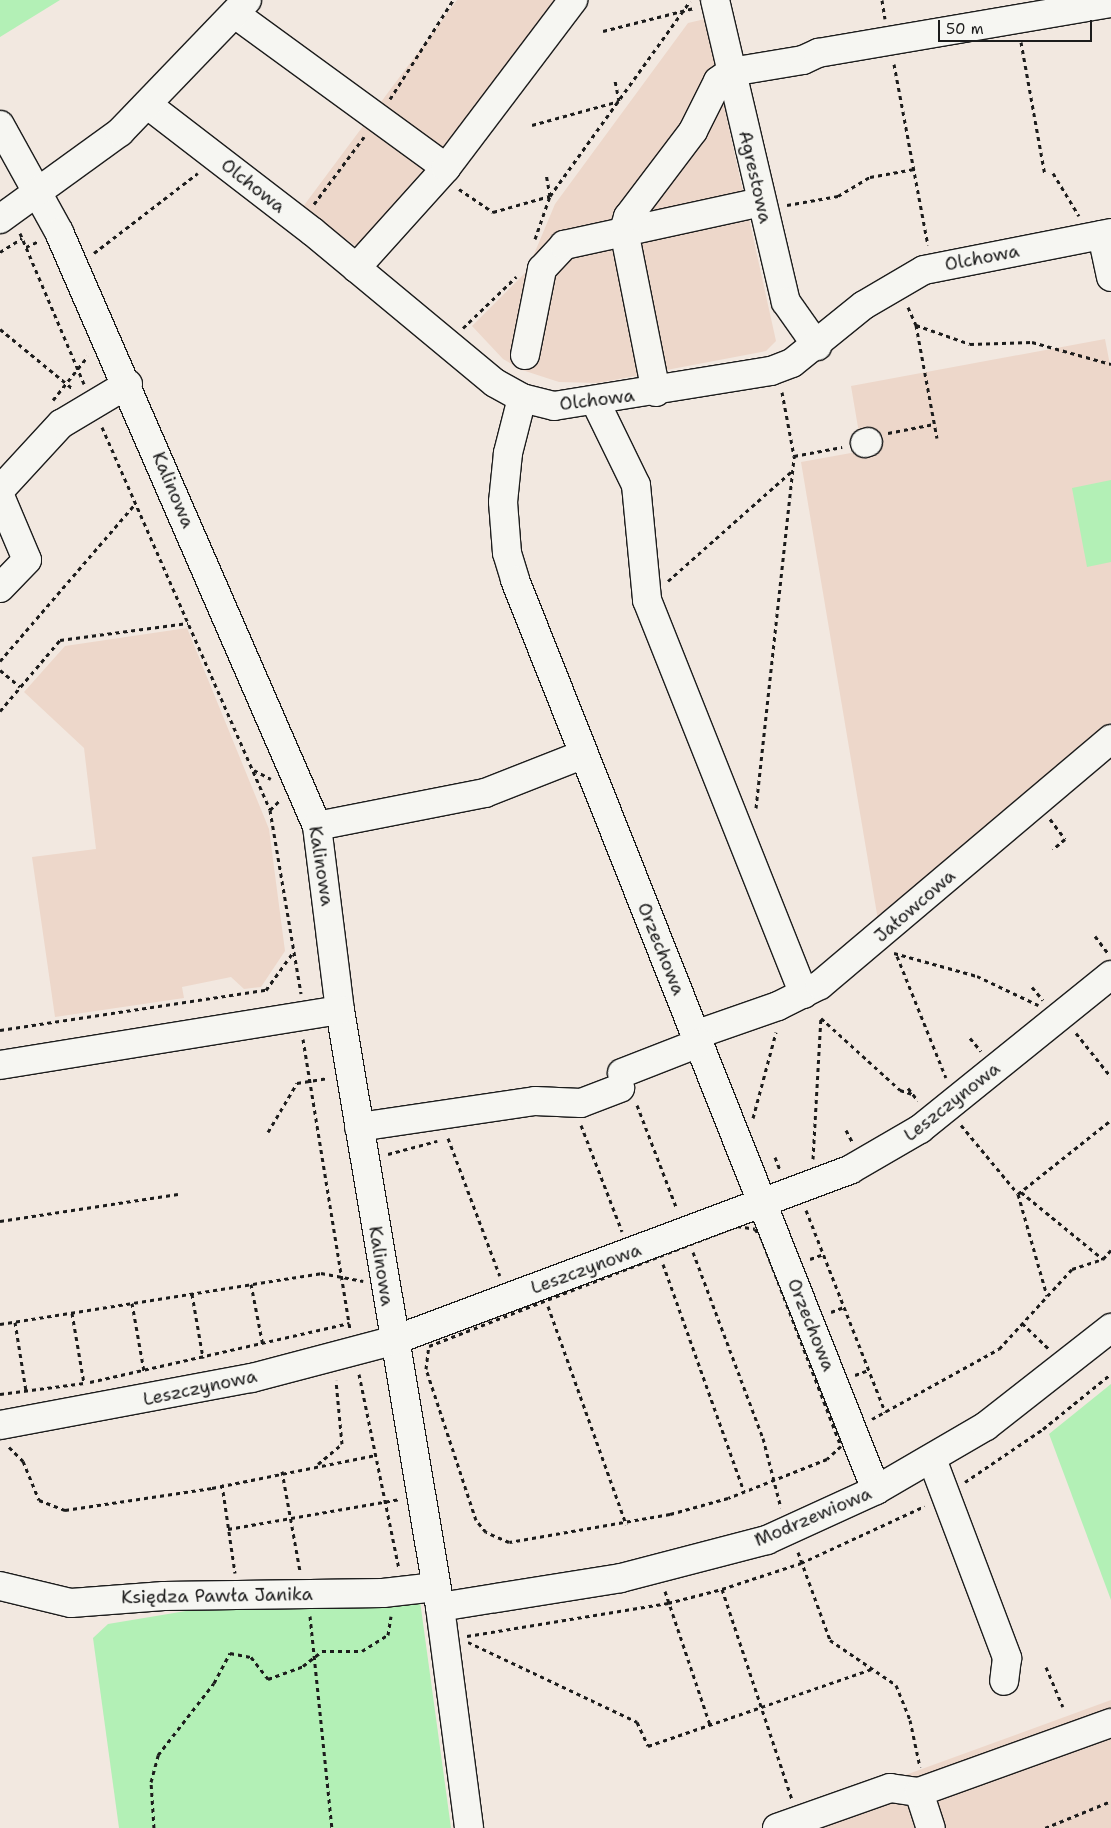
<!DOCTYPE html>
<meta charset="utf-8">
<style>
body{margin:0}
#map{position:relative;width:1111px;height:1828px;overflow:hidden;background:#f2e8e0;font-family:"Shantell Sans",sans-serif}
div>[style]{position:absolute}
.built>*{inset:0;background:#edd7ca}
.green>*{inset:0;background:#b3f0b6}
.path>*{height:3px;margin-top:-1.5px;transform-origin:0;background:repeating-linear-gradient(90deg,#1c1c1c 0 4px,transparent 0 8px)}
.roads{filter:drop-shadow(1px 0 #1c1c1c) drop-shadow(-1px 0 #1c1c1c) drop-shadow(0 1px #1c1c1c) drop-shadow(0 -1px #1c1c1c)}
.minor>*{height:28px;margin:-14px;padding:0 14px;transform-origin:14px;border-radius:14px;background:#f6f6f2}
span{translate:-50% -50%;white-space:nowrap;text-align:center;line-height:1.15;-webkit-text-stroke:4px #f6f6f2;paint-order:stroke}
.street-label{font-size:18px;color:#1c1c1c}
.scale{position:absolute;left:938px;top:20px;width:154px;height:22px;box-sizing:border-box;border:2px solid #1c1c1c;border-top:0;padding-left:6px;font-size:15px;line-height:18px;white-space:nowrap;color:#1c1c1c;-webkit-text-stroke:4px #f6f6f2;paint-order:stroke}
</style>
<div id="map">
<div class="built">
<div style="clip-path:polygon(457px 0,557px 0,448px 150px,360px 249px,302px 208px)"></div>
<div style="clip-path:polygon(705px 19px,776px 341px,766px 351px,598px 383px,559px 382px,522px 370px,503px 359px,472px 326px,527px 271px,555px 204px,688px 23px)"></div>
<div style="clip-path:polygon(1105px 339px,1111px 370px,1111px 722px,878px 920px,801px 462px,862px 451px,851px 386px)"></div>
<div style="clip-path:polygon(187px 628px,269px 829px,285px 951px,261px 987px,244px 989px,231px 977px,182px 987px,184px 998px,55px 1017px,32px 857px,96px 849px,84px 748px,24px 692px,65px 646px)"></div>
<div style="clip-path:polygon(1111px 1700px,1111px 1828px,760px 1828px)"></div>
</div>
<div class="green">
<div style="clip-path:polygon(0 0,60px 0,0 37px)"></div>
<div style="clip-path:polygon(1111px 480px,1111px 562px,1087px 567px,1072px 488px)"></div>
<div style="clip-path:polygon(1111px 1384px,1111px 1600px,1049px 1434px)"></div>
<div style="clip-path:polygon(420px 1601px,451px 1828px,119px 1828px,93px 1638px,108px 1624px,198px 1609px)"></div>
</div>
<div class="path">
<div style="left:882px;top:0;width:19px;rotate:81deg"></div>
<div style="left:603px;top:31px;width:94px;rotate:-14.2deg"></div>
<div style="left:1021px;top:42px;width:135px;rotate:79.8deg"></div>
<div style="left:894px;top:64px;width:184px;rotate:79.4deg"></div>
<div style="left:390px;top:99px;width:117px;rotate:-57.5deg"></div>
<div style="left:532px;top:125px;width:90px;rotate:-15.4deg"></div>
<div style="left:619px;top:101px;width:21px;rotate:-101deg"></div>
<div style="left:1053px;top:173px;width:50px;rotate:58.8deg"></div>
<div style="left:459px;top:189px;width:41px;rotate:34.1deg"></div>
<div style="left:493px;top:212px;width:59px;rotate:-15.7deg"></div>
<div style="left:550px;top:196px;width:22px;rotate:-100deg"></div>
<div style="left:314px;top:204px;width:84px;rotate:-53.3deg"></div>
<div style="left:787px;top:205px;width:52px;rotate:-10deg"></div>
<div style="left:838px;top:196px;width:37px;rotate:-31deg"></div>
<div style="left:870px;top:177px;width:45px;rotate:-10.3deg"></div>
<div style="left:20px;top:233px;width:164px;rotate:67deg"></div>
<div style="left:535px;top:239px;width:46px;rotate:-70.8deg"></div>
<div style="left:550px;top:196px;width:240px;rotate:-54.3deg"></div>
<div style="left:26px;top:247px;width:14px;rotate:-25deg"></div>
<div style="left:0;top:252px;width:26px;rotate:-32deg"></div>
<div style="left:94px;top:253px;width:131px;rotate:-37.6deg"></div>
<div style="left:908px;top:307px;width:20px;rotate:66deg"></div>
<div style="left:916px;top:325px;width:115px;rotate:79.5deg"></div>
<div style="left:916px;top:325px;width:57px;rotate:19.4deg"></div>
<div style="left:970px;top:344px;width:62px;rotate:-1.8deg"></div>
<div style="left:1032px;top:342px;width:82px;rotate:15.6deg"></div>
<div style="left:463px;top:328px;width:74px;rotate:-43.9deg"></div>
<div style="left:0;top:329px;width:94px;rotate:39.4deg"></div>
<div style="left:782px;top:392px;width:65px;rotate:79.4deg"></div>
<div style="left:794px;top:456px;width:49px;rotate:-10.6deg"></div>
<div style="left:53px;top:400px;width:56px;rotate:-51.5deg"></div>
<div style="left:102px;top:427px;width:418px;rotate:66.3deg"></div>
<div style="left:270px;top:810px;width:186px;rotate:80.4deg"></div>
<div style="left:888px;top:433px;width:47px;rotate:-11.1deg"></div>
<div style="left:668px;top:581px;width:166px;rotate:-41.6deg"></div>
<div style="left:0;top:661px;width:207px;rotate:-49.3deg"></div>
<div style="left:0;top:670px;width:26px;rotate:40deg"></div>
<div style="left:0;top:711px;width:93px;rotate:-49.8deg"></div>
<div style="left:60px;top:640px;width:129px;rotate:-7.6deg"></div>
<div style="left:254px;top:770px;width:19px;rotate:28deg"></div>
<div style="left:756px;top:808px;width:354px;rotate:-83.8deg"></div>
<div style="left:270px;top:810px;width:16px;rotate:-45deg"></div>
<div style="left:1050px;top:819px;width:25px;rotate:53deg"></div>
<div style="left:1065px;top:839px;width:16px;rotate:140deg"></div>
<div style="left:1095px;top:936px;width:21px;rotate:53deg"></div>
<div style="left:894px;top:953px;width:86px;rotate:15.5deg"></div>
<div style="left:977px;top:976px;width:68px;rotate:25.4deg"></div>
<div style="left:897px;top:956px;width:131px;rotate:68.1deg"></div>
<div style="left:1032px;top:987px;width:17px;rotate:50deg"></div>
<div style="left:821px;top:1018px;width:107px;rotate:42.3deg"></div>
<div style="left:900px;top:1090px;width:13px;rotate:18deg"></div>
<div style="left:0;top:1030px;width:269px;rotate:-8.6deg"></div>
<div style="left:266px;top:990px;width:48px;rotate:-54.3deg"></div>
<div style="left:1076px;top:1033px;width:56px;rotate:51.5deg"></div>
<div style="left:970px;top:1038px;width:17px;rotate:50deg"></div>
<div style="left:303px;top:1039px;width:294px;rotate:80.8deg"></div>
<div style="left:908px;top:1088px;width:16px;rotate:52deg"></div>
<div style="left:637px;top:1105px;width:111px;rotate:69deg"></div>
<div style="left:753px;top:1118px;width:89px;rotate:-75deg"></div>
<div style="left:581px;top:1125px;width:114px;rotate:68.9deg"></div>
<div style="left:961px;top:1125px;width:89px;rotate:50.4deg"></div>
<div style="left:1018px;top:1194px;width:119px;rotate:-38.5deg"></div>
<div style="left:846px;top:1130px;width:15px;rotate:62deg"></div>
<div style="left:268px;top:1132px;width:57px;rotate:-59.4deg"></div>
<div style="left:297px;top:1083px;width:30px;rotate:-9deg"></div>
<div style="left:448px;top:1138px;width:147px;rotate:69.4deg"></div>
<div style="left:388px;top:1154px;width:51px;rotate:-14.9deg"></div>
<div style="left:775px;top:1157px;width:14px;rotate:69deg"></div>
<div style="left:813px;top:1159px;width:142px;rotate:-86.8deg"></div>
<div style="left:1021px;top:1192px;width:106px;rotate:39.3deg"></div>
<div style="left:1018px;top:1194px;width:106px;rotate:74.1deg"></div>
<div style="left:806px;top:1210px;width:217px;rotate:68.6deg"></div>
<div style="left:0;top:1221px;width:180px;rotate:-8.6deg"></div>
<div style="left:737px;top:1226px;width:18px;rotate:9deg"></div>
<div style="left:755px;top:1229px;width:10px;rotate:53deg"></div>
<div style="left:761px;top:1237px;width:224px;rotate:69.1deg"></div>
<div style="left:841px;top:1446px;width:19px;rotate:137deg"></div>
<div style="left:827px;top:1459px;width:106px;rotate:158.5deg"></div>
<div style="left:728px;top:1498px;width:60px;rotate:164.6deg"></div>
<div style="left:670px;top:1514px;width:163px;rotate:170.1deg"></div>
<div style="left:509px;top:1542px;width:25px;rotate:-157deg"></div>
<div style="left:486px;top:1532px;width:16px;rotate:-130deg"></div>
<div style="left:476px;top:1520px;width:159px;rotate:-108.3deg"></div>
<div style="left:426px;top:1369px;width:23px;rotate:-83deg"></div>
<div style="left:429px;top:1346px;width:331px;rotate:-21.3deg"></div>
<div style="left:693px;top:1252px;width:199px;rotate:69.4deg"></div>
<div style="left:763px;top:1438px;width:72px;rotate:75.6deg"></div>
<div style="left:810px;top:1259px;width:15px;rotate:-20deg"></div>
<div style="left:663px;top:1264px;width:242px;rotate:70.4deg"></div>
<div style="left:251px;top:1284px;width:63px;rotate:79deg"></div>
<div style="left:192px;top:1294px;width:65px;rotate:80.2deg"></div>
<div style="left:132px;top:1303px;width:69px;rotate:80deg"></div>
<div style="left:548px;top:1306px;width:232px;rotate:70.3deg"></div>
<div style="left:831px;top:1312px;width:14px;rotate:-21deg"></div>
<div style="left:72px;top:1313px;width:71px;rotate:80.3deg"></div>
<div style="left:15px;top:1322px;width:70px;rotate:80.9deg"></div>
<div style="left:1022px;top:1323px;width:37px;rotate:44deg"></div>
<div style="left:0;top:1324px;width:325px;rotate:-9deg"></div>
<div style="left:321px;top:1273px;width:43px;rotate:10.8deg"></div>
<div style="left:359px;top:1374px;width:199px;rotate:78.4deg"></div>
<div style="left:855px;top:1375px;width:15px;rotate:-20deg"></div>
<div style="left:90px;top:1382px;width:266px;rotate:-12.8deg"></div>
<div style="left:0;top:1394px;width:85px;rotate:-7.5deg"></div>
<div style="left:872px;top:1419px;width:145px;rotate:-28.9deg"></div>
<div style="left:999px;top:1349px;width:108px;rotate:-47.6deg"></div>
<div style="left:1072px;top:1269px;width:33px;rotate:-18deg"></div>
<div style="left:1103px;top:1259px;width:12px;rotate:-48deg"></div>
<div style="left:9px;top:1447px;width:20px;rotate:45deg"></div>
<div style="left:23px;top:1461px;width:42px;rotate:67.7deg"></div>
<div style="left:39px;top:1500px;width:28px;rotate:21deg"></div>
<div style="left:65px;top:1510px;width:149px;rotate:-8.5deg"></div>
<div style="left:212px;top:1488px;width:167px;rotate:-11.4deg"></div>
<div style="left:318px;top:1464px;width:31px;rotate:-40deg"></div>
<div style="left:342px;top:1444px;width:64px;rotate:-95.4deg"></div>
<div style="left:282px;top:1471px;width:102px;rotate:79.8deg"></div>
<div style="left:965px;top:1482px;width:94px;rotate:-34.2deg"></div>
<div style="left:1043px;top:1429px;width:87px;rotate:-39deg"></div>
<div style="left:222px;top:1484px;width:90px;rotate:81.7deg"></div>
<div style="left:228px;top:1529px;width:175px;rotate:-9.9deg"></div>
<div style="left:798px;top:1552px;width:94px;rotate:70deg"></div>
<div style="left:830px;top:1640px;width:80px;rotate:34.3deg"></div>
<div style="left:896px;top:1685px;width:38px;rotate:68deg"></div>
<div style="left:910px;top:1720px;width:48px;rotate:78deg"></div>
<div style="left:722px;top:1589px;width:222px;rotate:71.6deg"></div>
<div style="left:665px;top:1591px;width:141px;rotate:71.4deg"></div>
<div style="left:310px;top:1616px;width:213px;rotate:84.1deg"></div>
<div style="left:467px;top:1636px;width:204px;rotate:-9.3deg"></div>
<div style="left:668px;top:1603px;width:56px;rotate:-14.5deg"></div>
<div style="left:722px;top:1589px;width:83px;rotate:-18.2deg"></div>
<div style="left:801px;top:1563px;width:136px;rotate:-24.7deg"></div>
<div style="left:468px;top:1642px;width:187px;rotate:25.3deg"></div>
<div style="left:637px;top:1722px;width:26px;rotate:65deg"></div>
<div style="left:648px;top:1746px;width:237px;rotate:-19deg"></div>
<div style="left:1046px;top:1667px;width:43px;rotate:67deg"></div>
<div style="left:154px;top:1828px;width:46px;rotate:-93.7deg"></div>
<div style="left:151px;top:1782px;width:28px;rotate:-75deg"></div>
<div style="left:158px;top:1755px;width:91px;rotate:-52.1deg"></div>
<div style="left:214px;top:1683px;width:34px;rotate:-62deg"></div>
<div style="left:230px;top:1653px;width:21px;rotate:11deg"></div>
<div style="left:251px;top:1657px;width:28px;rotate:52deg"></div>
<div style="left:268px;top:1679px;width:37px;rotate:-20deg"></div>
<div style="left:303px;top:1666px;width:24px;rotate:-38deg"></div>
<div style="left:322px;top:1651px;width:40px"></div>
<div style="left:362px;top:1651px;width:31px;rotate:-32deg"></div>
<div style="left:388px;top:1635px;width:19px;rotate:-81deg"></div>
<div style="left:1045px;top:1828px;width:71px;rotate:-22.2deg"></div>
</div>
<div class="roads">
<div class="minor">
<div style="left:715px;top:0;width:310px;rotate:76.8deg"></div>
<div style="left:786px;top:302px;width:54px;rotate:54.8deg"></div>
<div style="left:235px;top:14px;width:261px;rotate:36.1deg"></div>
<div style="left:148px;top:105px;width:208px;rotate:37.6deg"></div>
<div style="left:313px;top:232px;width:236px;rotate:39.7deg"></div>
<div style="left:495px;top:383px;width:31px;rotate:29deg"></div>
<div style="left:522px;top:398px;width:33px;rotate:14deg"></div>
<div style="left:554px;top:406px;width:220px;rotate:-9.2deg"></div>
<div style="left:771px;top:371px;width:22px;rotate:-21deg"></div>
<div style="left:792px;top:363px;width:92px;rotate:-38.9deg"></div>
<div style="left:864px;top:305px;width:69px;rotate:-30.3deg"></div>
<div style="left:924px;top:270px;width:191px;rotate:-11.2deg"></div>
<div style="left:0;top:125px;width:122px;rotate:61.1deg"></div>
<div style="left:59px;top:232px;width:648px;rotate:66.52deg"></div>
<div style="left:317px;top:826px;width:185px;rotate:82.9deg"></div>
<div style="left:340px;top:1010px;width:605px;rotate:80.49deg"></div>
<div style="left:440px;top:1607px;width:223px;rotate:82.5deg"></div>
<div style="left:0;top:219px;width:148px;rotate:-35.9deg"></div>
<div style="left:120px;top:132px;width:183px;rotate:-46.1deg"></div>
<div style="left:1102px;top:235px;width:43px;rotate:77.9deg"></div>
<div style="left:356px;top:268px;width:135px;rotate:-48deg"></div>
<div style="left:446px;top:168px;width:211px;rotate:-52.9deg"></div>
<div style="left:525px;top:355px;width:88px;rotate:-78.8deg"></div>
<div style="left:542px;top:269px;width:33px;rotate:-47deg"></div>
<div style="left:564px;top:245px;width:202px;rotate:-12.3deg"></div>
<div style="left:656px;top:392px;width:165px;rotate:-101.2deg"></div>
<div style="left:624px;top:230px;width:14px;rotate:-73deg"></div>
<div style="left:628px;top:217px;width:108px;rotate:-52.9deg"></div>
<div style="left:693px;top:131px;width:56px;rotate:-63.4deg"></div>
<div style="left:718px;top:81px;width:16px;rotate:-35deg"></div>
<div style="left:731px;top:72px;width:73px;rotate:-9.5deg"></div>
<div style="left:803px;top:60px;width:17px;rotate:-25deg"></div>
<div style="left:818px;top:53px;width:297px;rotate:-9.7deg"></div>
<div style="left:522px;top:398px;width:57px;rotate:104.3deg"></div>
<div style="left:508px;top:453px;width:49px;rotate:95.8deg"></div>
<div style="left:503px;top:502px;width:51px;rotate:85.5deg"></div>
<div style="left:507px;top:553px;width:28px;rotate:73deg"></div>
<div style="left:515px;top:580px;width:979px;rotate:68.36deg"></div>
<div style="left:596px;top:403px;width:91px;rotate:64deg"></div>
<div style="left:636px;top:485px;width:116px;rotate:84.5deg"></div>
<div style="left:647px;top:600px;width:424px;rotate:68.3deg"></div>
<div style="left:865px;top:443px;width:3px;rotate:-18deg"></div>
<div style="left:0;top:490px;width:90px;rotate:-47.3deg"></div>
<div style="left:61px;top:424px;width:78px;rotate:-30.8deg"></div>
<div style="left:0;top:496px;width:69px;rotate:67.1deg"></div>
<div style="left:27px;top:560px;width:39px;rotate:134deg"></div>
<div style="left:317px;top:826px;width:171px;rotate:-11.1deg"></div>
<div style="left:485px;top:793px;width:106px;rotate:-21.5deg"></div>
<div style="left:695px;top:1035px;width:88px;rotate:-19.3deg"></div>
<div style="left:778px;top:1006px;width:47px;rotate:-26.6deg"></div>
<div style="left:820px;top:985px;width:381px;rotate:-40.2deg"></div>
<div style="left:0;top:1065px;width:344px;rotate:-9.2deg"></div>
<div style="left:622px;top:1073px;width:83px;rotate:-21.3deg"></div>
<div style="left:359px;top:1127px;width:178px;rotate:-8.4deg"></div>
<div style="left:535px;top:1101px;width:46px;rotate:2.5deg"></div>
<div style="left:581px;top:1103px;width:42px;rotate:-21deg"></div>
<div style="left:0;top:1425px;width:256px;rotate:-10.6deg"></div>
<div style="left:252px;top:1378px;width:145px;rotate:-14.8deg"></div>
<div style="left:392px;top:1341px;width:490px;rotate:-20.5deg"></div>
<div style="left:851px;top:1169px;width:80px;rotate:-30.1deg"></div>
<div style="left:920px;top:1129px;width:245px;rotate:-38.9deg"></div>
<div style="left:932px;top:1459px;width:213px;rotate:69.3deg"></div>
<div style="left:1007px;top:1658px;width:23px;rotate:97deg"></div>
<div style="left:0;top:1586px;width:73px;rotate:13.5deg"></div>
<div style="left:71px;top:1603px;width:93px;rotate:-4.3deg"></div>
<div style="left:164px;top:1596px;width:219px;rotate:-0.8deg"></div>
<div style="left:383px;top:1593px;width:53px;rotate:-6.5deg"></div>
<div style="left:440px;top:1607px;width:183px;rotate:-9.1deg"></div>
<div style="left:621px;top:1578px;width:151px;rotate:-14.6deg"></div>
<div style="left:767px;top:1540px;width:120px;rotate:-24.6deg"></div>
<div style="left:876px;top:1490px;width:127px;rotate:-30.2deg"></div>
<div style="left:986px;top:1426px;width:159px;rotate:-38.1deg"></div>
<div style="left:919px;top:1792px;width:38px;rotate:72deg"></div>
<div style="left:777px;top:1828px;width:120px;rotate:-19.5deg"></div>
<div style="left:890px;top:1788px;width:29px;rotate:8deg"></div>
<div style="left:919px;top:1792px;width:204px;rotate:-19.8deg"></div>
</div>
</div>
<div class="street-label">
<span style="left:755px;top:177px;rotate:77deg">Agrestowa</span>
<span style="left:253px;top:186px;rotate:38deg">Olchowa</span>
<span style="left:982px;top:258px;rotate:-11deg">Olchowa</span>
<span style="left:597px;top:400px;rotate:-7deg">Olchowa</span>
<span style="left:173px;top:490px;rotate:67deg">Kalinowa</span>
<span style="left:321px;top:866px;rotate:81deg">Kalinowa</span>
<span style="left:915px;top:906px;rotate:-41deg">Jałowcowa</span>
<span style="left:661px;top:949px;rotate:68deg">Orzechowa</span>
<span style="left:952px;top:1102px;rotate:-38deg">Leszczynowa</span>
<span style="left:381px;top:1266px;rotate:81deg">Kalinowa</span>
<span style="left:586px;top:1269px;rotate:-20deg">Leszczynowa</span>
<span style="left:811px;top:1325px;rotate:68deg">Orzechowa</span>
<span style="left:200px;top:1388px;rotate:-12deg">Leszczynowa</span>
<span style="left:813px;top:1517px;rotate:-23deg">Modrzewiowa</span>
<span style="left:217px;top:1596px;rotate:-1deg">Księdza Pawła Janika</span>
</div>
<div class="scale">50 m</div>
</div>
